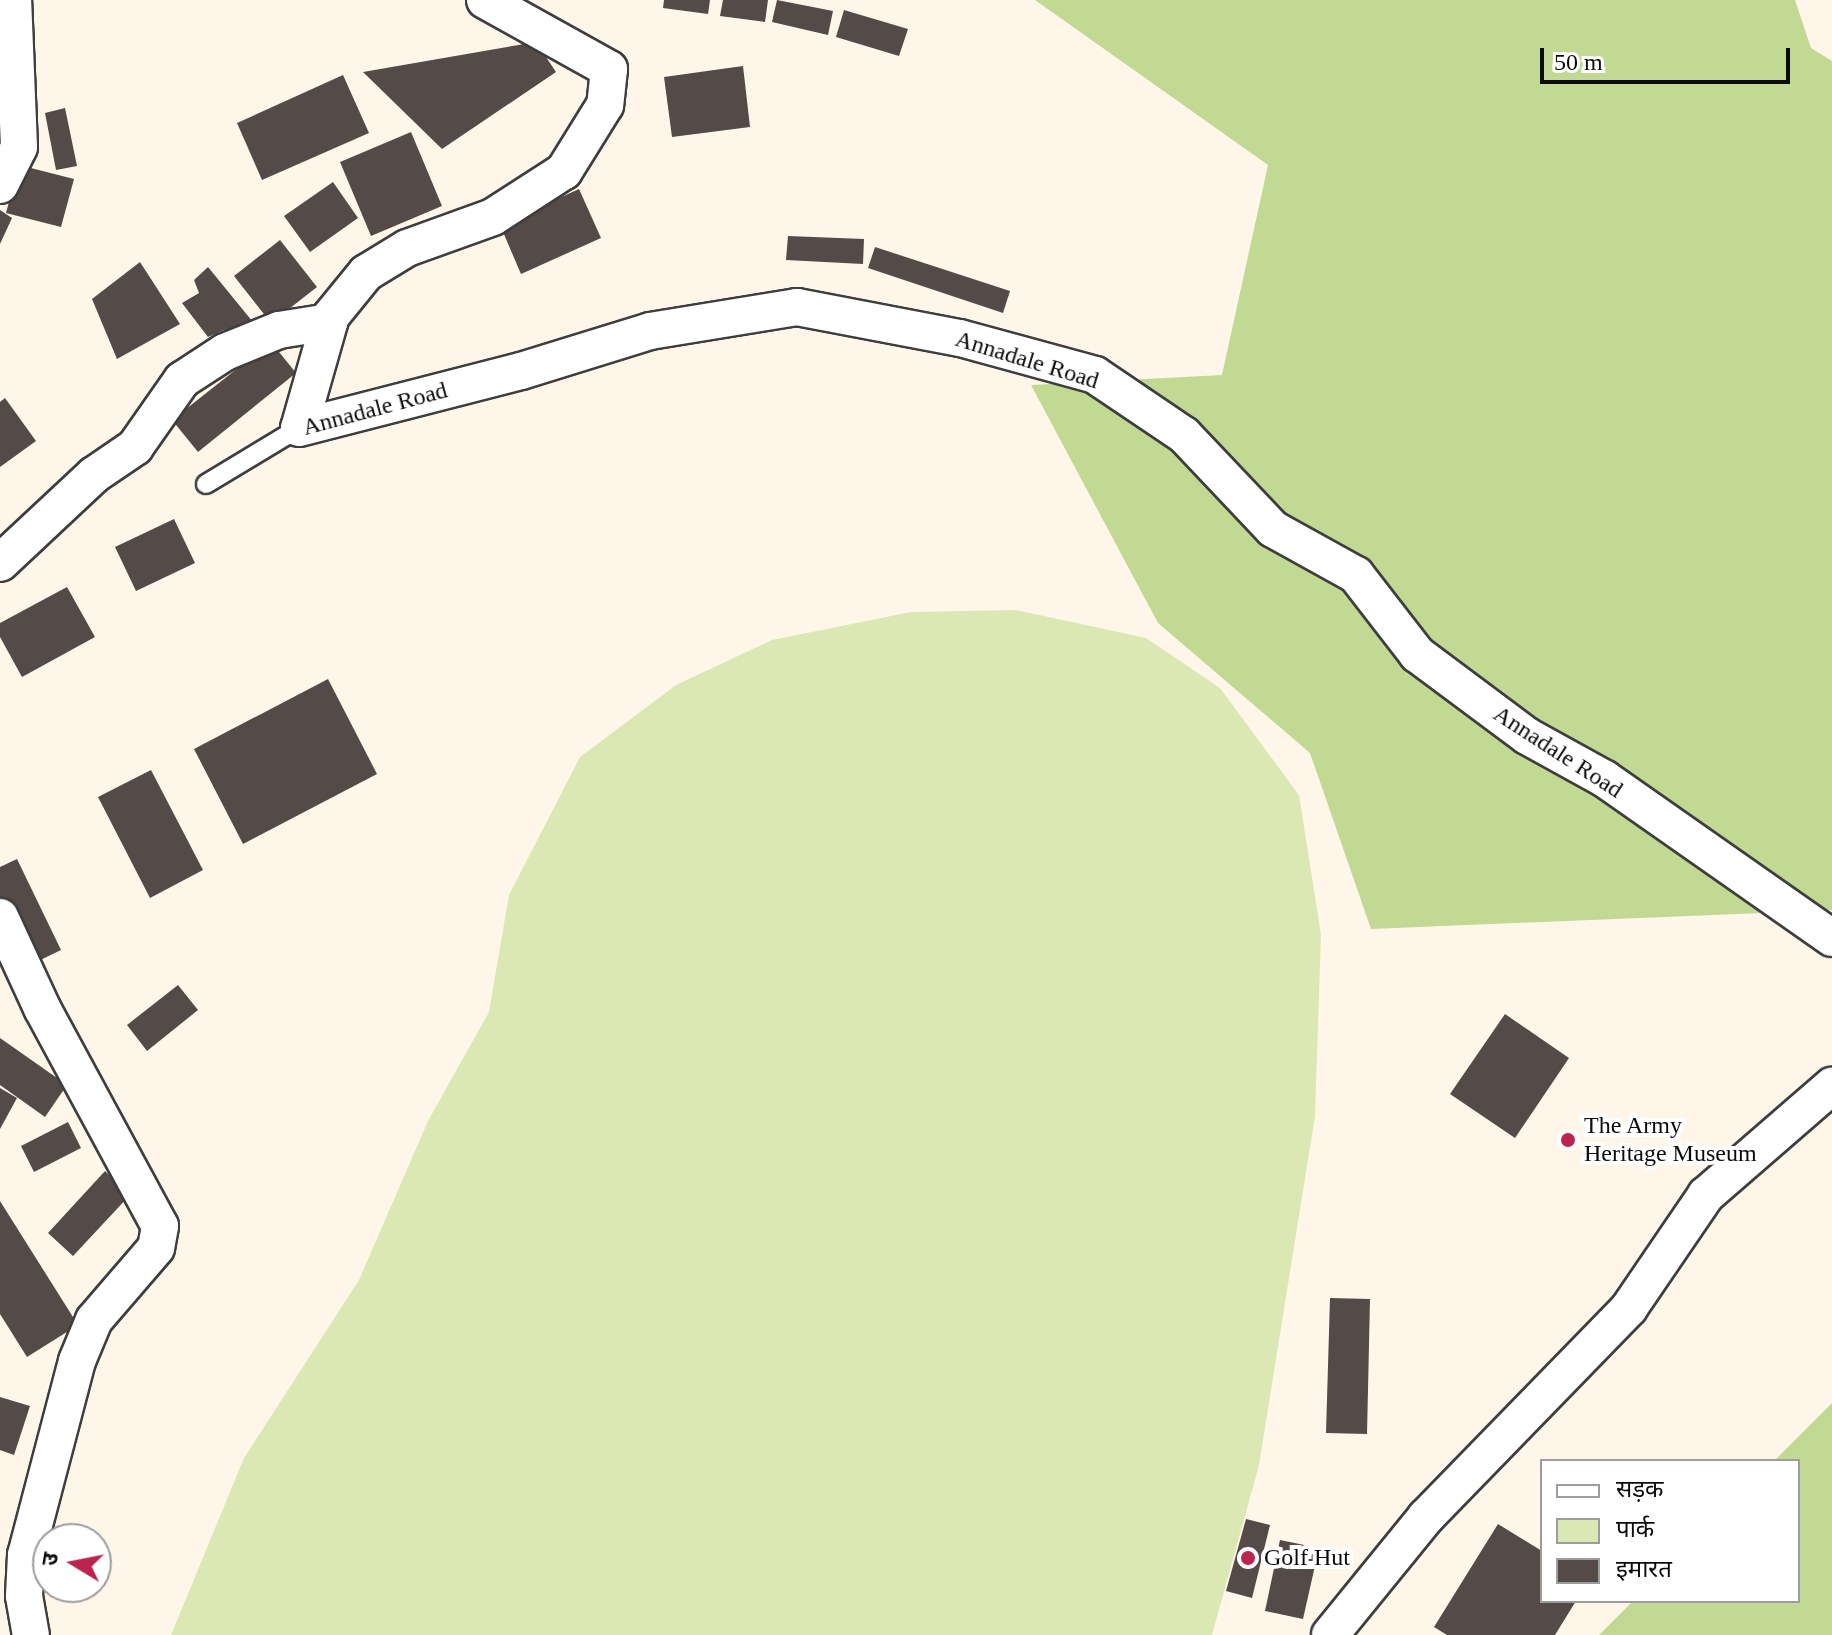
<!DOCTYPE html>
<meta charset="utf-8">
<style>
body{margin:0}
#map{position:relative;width:1832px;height:1635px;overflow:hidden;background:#fff6ea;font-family:"Times New Roman","Noto Sans Devanagari",serif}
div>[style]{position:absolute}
.green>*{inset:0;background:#dbe8b4}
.forest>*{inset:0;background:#c2d994}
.building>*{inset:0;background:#544a48}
.roads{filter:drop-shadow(2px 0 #3e3e3e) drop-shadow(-2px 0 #3e3e3e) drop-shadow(0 2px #3e3e3e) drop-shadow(0 -2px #3e3e3e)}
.service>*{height:18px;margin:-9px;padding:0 9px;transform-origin:9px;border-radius:9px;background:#fff}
.minor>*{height:36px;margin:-18px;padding:0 18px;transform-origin:18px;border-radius:18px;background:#fff}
.dots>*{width:22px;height:22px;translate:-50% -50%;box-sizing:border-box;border:4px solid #fff;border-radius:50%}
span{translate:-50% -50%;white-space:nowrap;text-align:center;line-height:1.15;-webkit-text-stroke:8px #fff;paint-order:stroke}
.street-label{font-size:24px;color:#0b0b0b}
.poi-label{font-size:24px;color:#0b0b0b}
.left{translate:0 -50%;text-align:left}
.legend{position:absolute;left:1540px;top:1459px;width:260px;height:144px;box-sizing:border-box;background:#fff;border:2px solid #9d9d9d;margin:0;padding:10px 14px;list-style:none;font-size:24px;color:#0b0b0b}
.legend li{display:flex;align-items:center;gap:16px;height:40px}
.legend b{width:40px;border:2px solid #9d9d9d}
.north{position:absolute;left:32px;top:1523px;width:80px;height:80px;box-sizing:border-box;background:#fff;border:2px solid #9d9d9d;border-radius:50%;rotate:280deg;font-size:22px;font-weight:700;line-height:32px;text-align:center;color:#0b0b0b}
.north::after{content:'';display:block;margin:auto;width:28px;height:36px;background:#bb244d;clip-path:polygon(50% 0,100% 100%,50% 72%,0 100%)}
.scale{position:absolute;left:1540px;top:48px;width:250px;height:36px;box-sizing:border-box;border:4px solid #0b0b0b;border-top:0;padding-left:10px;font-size:24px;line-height:28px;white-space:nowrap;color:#0b0b0b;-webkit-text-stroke:6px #fff;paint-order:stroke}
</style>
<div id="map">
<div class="green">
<div style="clip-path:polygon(1016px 610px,1146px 638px,1220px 688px,1299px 795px,1321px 935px,1315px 1116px,1259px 1465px,1212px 1635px,171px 1635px,244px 1458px,359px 1280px,428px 1121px,489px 1012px,509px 895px,580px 757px,676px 685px,772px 640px,911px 612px)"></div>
</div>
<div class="forest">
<div style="clip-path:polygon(1035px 0,1795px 0,1811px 48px,1832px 61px,1832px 910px,1371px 929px,1310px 753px,1158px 623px,1031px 385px,1222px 375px,1268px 165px)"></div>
<div style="clip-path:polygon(1832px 1403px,1832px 1635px,1599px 1635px,1633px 1601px,1798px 1601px,1798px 1461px,1774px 1461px)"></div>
</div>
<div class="building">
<div style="clip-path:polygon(664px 0,710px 0,708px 14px,663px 8px)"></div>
<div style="clip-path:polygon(723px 0,768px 0,765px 22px,720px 16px)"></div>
<div style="clip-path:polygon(777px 0,833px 11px,828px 35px,772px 22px)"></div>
<div style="clip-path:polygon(844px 10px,908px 29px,899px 56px,836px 37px)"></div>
<div style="clip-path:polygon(536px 42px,556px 72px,442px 149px,363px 72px)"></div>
<div style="clip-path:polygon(743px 66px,750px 127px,672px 137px,664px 77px)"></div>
<div style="clip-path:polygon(343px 75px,369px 133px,262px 180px,237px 123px)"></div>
<div style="clip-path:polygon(65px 108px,77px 166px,56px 170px,45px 113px)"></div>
<div style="clip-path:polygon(411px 132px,442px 206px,371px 236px,340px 162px)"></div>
<div style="clip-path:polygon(19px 165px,74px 179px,61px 227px,6px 213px)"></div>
<div style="clip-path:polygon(333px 182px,358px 218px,310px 252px,284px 216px)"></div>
<div style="clip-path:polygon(579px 189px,601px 238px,521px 274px,500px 225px)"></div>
<div style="clip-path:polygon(0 210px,12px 218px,0 244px)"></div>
<div style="clip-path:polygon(788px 236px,864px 239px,863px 264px,786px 260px)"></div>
<div style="clip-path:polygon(280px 240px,317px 287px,271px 323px,234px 276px)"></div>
<div style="clip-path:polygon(875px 247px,1010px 291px,1003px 313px,868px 268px)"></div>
<div style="clip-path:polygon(140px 262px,180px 324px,117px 359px,92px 299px)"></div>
<div style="clip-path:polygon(208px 267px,257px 327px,230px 340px,224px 330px,208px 337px,182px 303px,199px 293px,194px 280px)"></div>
<div style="clip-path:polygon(271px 342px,296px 373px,198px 452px,172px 420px)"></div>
<div style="clip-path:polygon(5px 398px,36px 441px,0 467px,0 402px)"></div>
<div style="clip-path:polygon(174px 519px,195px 563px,136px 591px,115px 547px)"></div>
<div style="clip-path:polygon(67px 587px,95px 637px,22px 677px,0 637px,0 623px)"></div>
<div style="clip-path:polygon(328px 679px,377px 774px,243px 844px,194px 749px)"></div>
<div style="clip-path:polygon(151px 770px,203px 870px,150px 898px,98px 797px)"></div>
<div style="clip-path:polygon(17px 859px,61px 950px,32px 964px,0 897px,0 867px)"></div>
<div style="clip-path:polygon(178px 985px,198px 1010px,147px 1051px,127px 1025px)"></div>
<div style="clip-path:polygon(1505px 1014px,1569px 1058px,1515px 1138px,1450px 1094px)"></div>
<div style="clip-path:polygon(0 1038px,67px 1085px,45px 1117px,0 1085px)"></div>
<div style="clip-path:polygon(0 1088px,17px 1098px,0 1129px)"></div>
<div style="clip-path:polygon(68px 1122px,81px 1148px,34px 1172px,21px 1146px)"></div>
<div style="clip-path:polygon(105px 1171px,130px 1195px,73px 1256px,48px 1233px)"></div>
<div style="clip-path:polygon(0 1201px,78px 1325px,27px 1357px,0 1314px)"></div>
<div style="clip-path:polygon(1330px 1298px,1370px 1299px,1367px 1434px,1326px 1433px)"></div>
<div style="clip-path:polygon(0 1397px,30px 1406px,14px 1455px,0 1450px)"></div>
<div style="clip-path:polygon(1246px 1519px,1270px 1525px,1252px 1598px,1226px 1591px)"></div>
<div style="clip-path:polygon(1498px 1524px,1542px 1551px,1542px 1601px,1576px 1601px,1555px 1635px,1447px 1635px,1434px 1627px)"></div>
<div style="clip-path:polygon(1280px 1540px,1319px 1548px,1303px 1619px,1265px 1611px)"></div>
</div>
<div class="roads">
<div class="service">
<div style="left:206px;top:484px;width:109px;rotate:-31.1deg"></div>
</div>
<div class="minor">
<div style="left:485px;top:0;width:142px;rotate:29.1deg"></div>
<div style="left:609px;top:69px;width:36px;rotate:96deg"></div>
<div style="left:605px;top:105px;width:78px;rotate:121.8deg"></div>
<div style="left:564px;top:171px;width:85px;rotate:147.1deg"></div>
<div style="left:493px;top:217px;width:91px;rotate:160.2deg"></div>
<div style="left:407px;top:248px;width:48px;rotate:148.6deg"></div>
<div style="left:366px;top:273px;width:55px;rotate:129.1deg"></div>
<div style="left:331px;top:316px;width:116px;rotate:105.9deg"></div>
<div style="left:299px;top:428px;width:229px;rotate:-14.4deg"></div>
<div style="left:521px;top:371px;width:135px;rotate:-17.2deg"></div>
<div style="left:650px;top:331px;width:149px;rotate:-9.3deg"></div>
<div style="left:797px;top:307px;width:166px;rotate:10.8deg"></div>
<div style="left:960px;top:338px;width:140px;rotate:15.3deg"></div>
<div style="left:1095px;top:375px;width:107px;rotate:34deg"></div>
<div style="left:1184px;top:435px;width:129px;rotate:46.6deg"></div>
<div style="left:1273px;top:529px;width:95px;rotate:29deg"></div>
<div style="left:1356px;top:575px;width:100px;rotate:52.3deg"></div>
<div style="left:1417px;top:654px;width:137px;rotate:36.7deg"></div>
<div style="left:1527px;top:736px;width:89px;rotate:28.9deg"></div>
<div style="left:1605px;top:779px;width:277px;rotate:35deg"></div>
<div style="left:0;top:185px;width:42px;rotate:-63.4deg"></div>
<div style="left:19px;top:147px;width:147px;rotate:-92.3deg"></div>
<div style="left:0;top:563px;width:129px;rotate:-43.1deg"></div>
<div style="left:94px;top:475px;width:50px;rotate:-34.3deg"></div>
<div style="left:135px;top:447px;width:82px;rotate:-55deg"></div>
<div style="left:182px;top:380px;width:51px;rotate:-33.1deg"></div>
<div style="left:225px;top:352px;width:58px;rotate:-22.2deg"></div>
<div style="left:279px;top:330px;width:51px;rotate:-9.1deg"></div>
<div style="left:0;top:917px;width:100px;rotate:65.2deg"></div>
<div style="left:42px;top:1008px;width:248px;rotate:61.6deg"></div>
<div style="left:160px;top:1226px;width:22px;rotate:100deg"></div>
<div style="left:156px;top:1248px;width:95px;rotate:130.7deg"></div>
<div style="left:94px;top:1320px;width:44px;rotate:112.5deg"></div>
<div style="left:77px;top:1361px;width:201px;rotate:104.7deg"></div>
<div style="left:26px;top:1555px;width:41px;rotate:92.8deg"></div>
<div style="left:24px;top:1596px;width:40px;rotate:80deg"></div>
<div style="left:1330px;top:1635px;width:152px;rotate:-50.9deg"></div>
<div style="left:1426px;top:1517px;width:291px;rotate:-45.8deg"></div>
<div style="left:1629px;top:1308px;width:137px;rotate:-55.7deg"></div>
<div style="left:1706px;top:1195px;width:167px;rotate:-40.9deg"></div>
</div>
</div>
<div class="dots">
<div style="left:1568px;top:1140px;background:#bb244d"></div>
<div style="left:1248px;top:1558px;background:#bb244d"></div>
</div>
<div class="street-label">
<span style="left:1027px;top:360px;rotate:17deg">Annadale Road</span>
<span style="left:375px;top:409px;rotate:-15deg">Annadale Road</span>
<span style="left:1558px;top:752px;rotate:33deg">Annadale Road</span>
</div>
<div class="poi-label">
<span class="left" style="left:1584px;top:1140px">The Army<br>Heritage Museum</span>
<span class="left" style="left:1264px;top:1558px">Golf Hut</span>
</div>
<ul class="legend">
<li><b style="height:10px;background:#fff"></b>सड़क</li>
<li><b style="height:22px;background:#dbe8b4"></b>पार्क</li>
<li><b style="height:22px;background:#544a48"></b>इमारत</li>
</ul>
<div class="north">उ</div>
<div class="scale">50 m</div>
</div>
